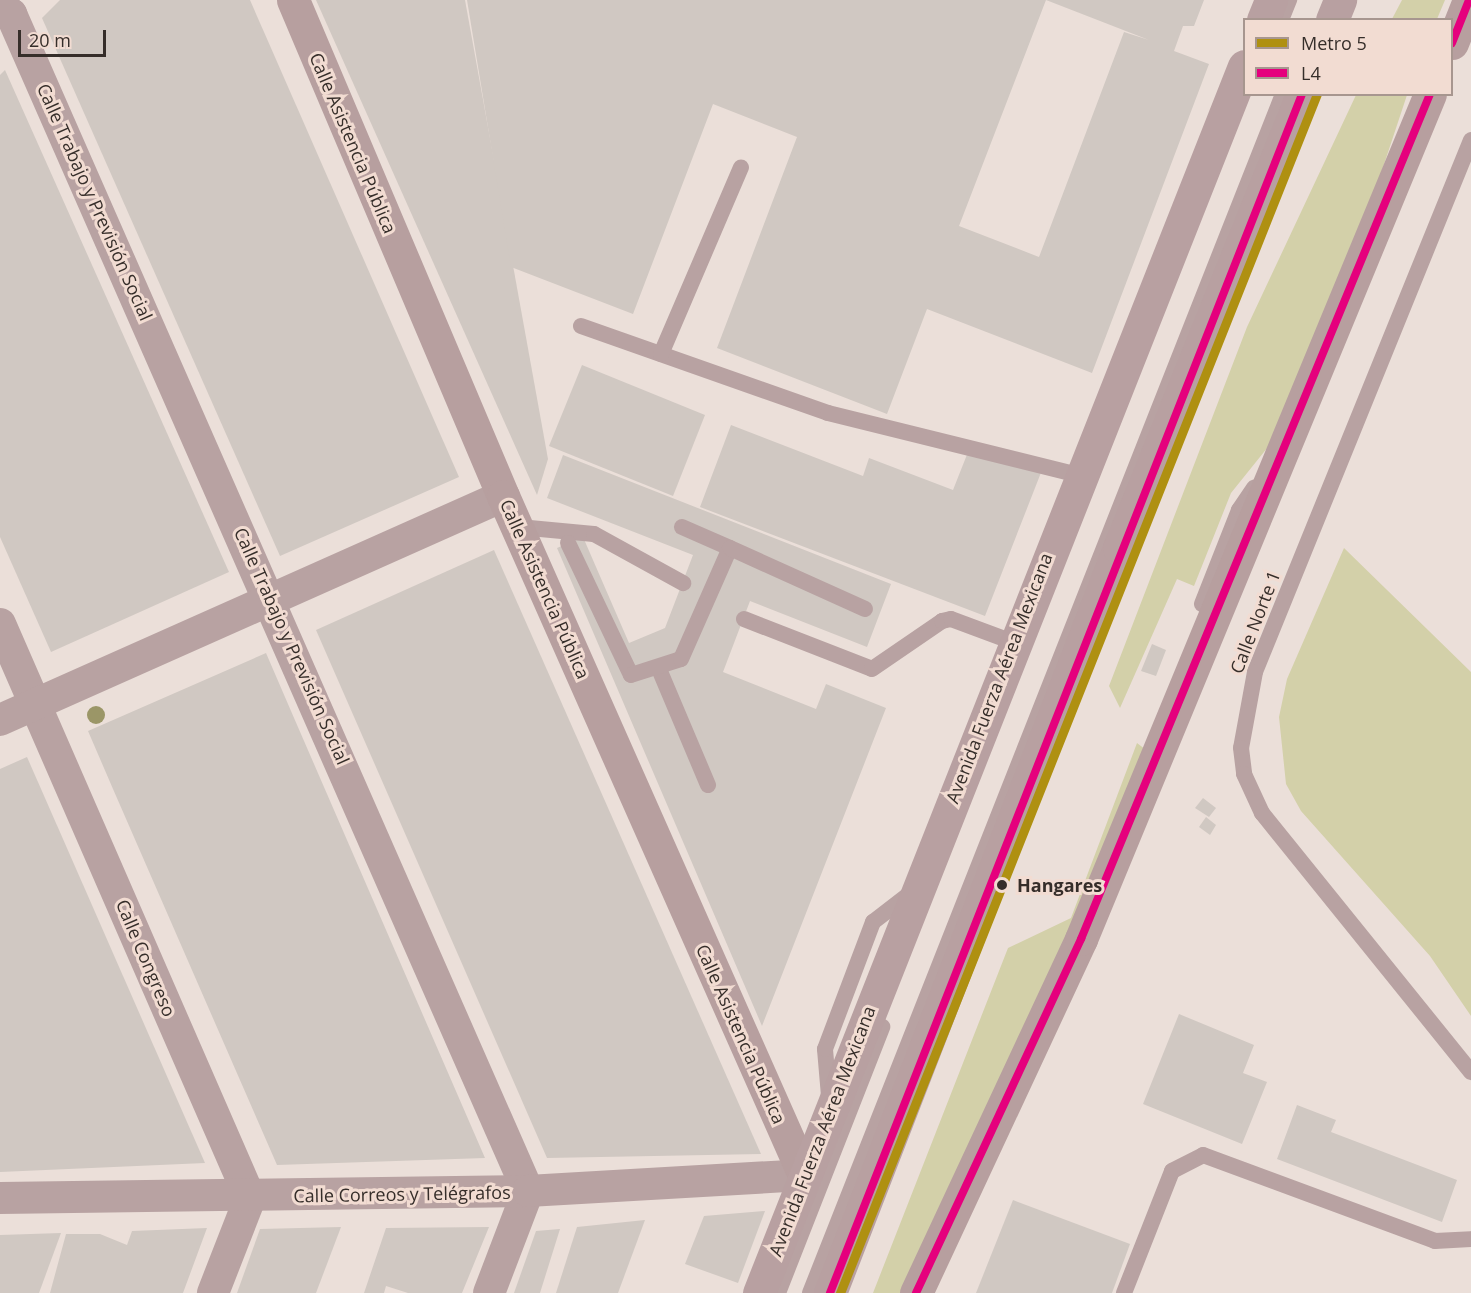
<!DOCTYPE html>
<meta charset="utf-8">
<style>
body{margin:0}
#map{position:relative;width:1471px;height:1293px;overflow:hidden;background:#ebdfd9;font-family:"Open Sans",sans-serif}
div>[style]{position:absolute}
.green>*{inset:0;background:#d3d0a9}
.building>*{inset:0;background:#d0c8c2}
.lane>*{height:16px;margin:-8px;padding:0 8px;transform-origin:8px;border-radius:8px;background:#b8a2a2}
.street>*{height:32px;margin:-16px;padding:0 16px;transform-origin:16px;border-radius:16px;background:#b8a2a2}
.secondary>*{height:33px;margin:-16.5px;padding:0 16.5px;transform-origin:16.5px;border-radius:16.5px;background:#b79f9f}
.primary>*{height:33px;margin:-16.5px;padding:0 16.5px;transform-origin:16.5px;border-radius:16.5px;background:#b8a0a1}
.lane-bridge>*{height:16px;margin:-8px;padding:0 8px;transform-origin:8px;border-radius:8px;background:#b8a2a2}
.bus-1>*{height:8px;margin:-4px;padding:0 4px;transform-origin:4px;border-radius:4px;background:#e5007d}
.metro-1>*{height:9px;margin:-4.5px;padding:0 4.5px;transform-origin:4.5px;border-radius:4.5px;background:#af9011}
.trees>*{width:18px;height:18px;margin:-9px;border-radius:50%;background:#9b9667}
.dots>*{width:16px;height:16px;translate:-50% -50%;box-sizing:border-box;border:3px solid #f2dcd2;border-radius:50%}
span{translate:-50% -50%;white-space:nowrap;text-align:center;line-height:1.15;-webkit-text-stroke:6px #f2dcd2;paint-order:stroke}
.street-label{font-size:18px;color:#362e2a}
.stop-label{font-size:18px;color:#362e2a;font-weight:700}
.left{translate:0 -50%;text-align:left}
.legend{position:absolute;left:1243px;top:18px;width:210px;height:78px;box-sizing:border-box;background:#f2dcd2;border:2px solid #a7968f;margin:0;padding:8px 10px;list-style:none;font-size:18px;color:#362e2a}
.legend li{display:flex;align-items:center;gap:12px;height:30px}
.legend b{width:30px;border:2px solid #a7968f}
.scale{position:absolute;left:18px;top:30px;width:88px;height:27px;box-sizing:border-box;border:3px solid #362e2a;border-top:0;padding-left:8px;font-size:18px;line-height:21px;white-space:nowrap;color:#362e2a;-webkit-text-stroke:4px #f2dcd2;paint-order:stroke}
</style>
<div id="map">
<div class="green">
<div style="clip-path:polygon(1402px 0,1445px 0,1437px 19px,1392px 19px)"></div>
<div style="clip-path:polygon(1356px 95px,1407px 95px,1334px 315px,1292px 417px,1231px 493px,1194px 586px,1177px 579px,1120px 708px,1109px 686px,1247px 327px)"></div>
<div style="clip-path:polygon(1344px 548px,1471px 672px,1471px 1016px,1430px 956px,1301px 811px,1286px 784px,1279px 717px,1287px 679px)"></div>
<div style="clip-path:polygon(1137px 743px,1154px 756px,912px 1293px,873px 1293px,1008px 948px,1071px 918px)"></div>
</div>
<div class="building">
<div style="clip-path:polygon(60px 0,250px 0,459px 477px,280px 556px,42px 18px)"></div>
<div style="clip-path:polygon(316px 0,465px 0,548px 459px,537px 495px)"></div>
<div style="clip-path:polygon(467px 0,1046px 0,959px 226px,1039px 257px,1124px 32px,1149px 40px,1046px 0,1204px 0,1194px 26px,1183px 26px,1174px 51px,1209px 64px,1092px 373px,927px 309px,887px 414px,717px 348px,797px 137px,713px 104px,633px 314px,511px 267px)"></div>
<div style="clip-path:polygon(5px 70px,229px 572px,51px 652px,0 537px,0 75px)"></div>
<div style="clip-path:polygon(582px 365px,705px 415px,673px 496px,549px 446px)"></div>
<div style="clip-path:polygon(731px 425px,863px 476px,869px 458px,953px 490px,968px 452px,1042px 470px,985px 616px,700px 507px)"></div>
<div style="clip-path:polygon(563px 455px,891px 584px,867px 647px,750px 601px,723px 672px,816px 709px,826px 684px,886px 708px,762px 1026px,557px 548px,583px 537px,629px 643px,665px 628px,693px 555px,547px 498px)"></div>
<div style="clip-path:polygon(494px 550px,601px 792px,761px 1154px,547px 1158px,316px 630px)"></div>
<div style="clip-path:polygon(1152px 644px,1166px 650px,1156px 676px,1141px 671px)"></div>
<div style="clip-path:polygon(266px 653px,291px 711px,485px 1158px,277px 1165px,113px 789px,88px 731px)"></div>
<div style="clip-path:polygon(27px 757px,63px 839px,205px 1163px,0 1172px,0 769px)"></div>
<div style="clip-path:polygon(1203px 798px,1216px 808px,1209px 817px,1195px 808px)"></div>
<div style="clip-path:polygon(1206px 817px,1216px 825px,1210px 835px,1199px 827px)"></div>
<div style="clip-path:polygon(1179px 1014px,1254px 1045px,1243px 1073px,1267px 1082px,1242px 1144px,1143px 1104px)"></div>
<div style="clip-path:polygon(1297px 1105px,1336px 1120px,1331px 1132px,1457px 1180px,1442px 1222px,1277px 1159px)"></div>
<div style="clip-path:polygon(1013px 1200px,1130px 1244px,1112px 1293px,976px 1293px)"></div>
<div style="clip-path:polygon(765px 1211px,738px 1283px,685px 1264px,704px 1216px)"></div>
<div style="clip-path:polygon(645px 1220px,618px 1293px,556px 1293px,577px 1227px)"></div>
<div style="clip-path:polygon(341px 1227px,316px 1293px,237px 1293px,260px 1229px)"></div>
<div style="clip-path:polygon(489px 1227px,462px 1293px,408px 1293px,386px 1286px,384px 1293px,364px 1293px,386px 1228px)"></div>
<div style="clip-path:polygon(207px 1228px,183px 1293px,50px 1293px,66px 1234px,100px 1234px,127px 1245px,132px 1231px)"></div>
<div style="clip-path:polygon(560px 1229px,540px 1293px,514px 1293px,536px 1231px)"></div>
<div style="clip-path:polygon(61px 1233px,39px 1293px,0 1293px,0 1235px)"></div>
</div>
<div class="lane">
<div style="left:1281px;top:20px;width:22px;rotate:-68deg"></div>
<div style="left:1471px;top:140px;width:574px;rotate:112.1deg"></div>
<div style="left:1255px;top:672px;width:77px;rotate:100.4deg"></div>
<div style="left:1241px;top:748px;width:26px;rotate:83deg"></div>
<div style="left:1244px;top:774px;width:43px;rotate:65.2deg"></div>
<div style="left:1262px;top:813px;width:333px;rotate:51.1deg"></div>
<div style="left:581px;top:326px;width:262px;rotate:19.4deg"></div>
<div style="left:828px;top:413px;width:259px;rotate:13.9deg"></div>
<div style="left:661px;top:354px;width:203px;rotate:-66.8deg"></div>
<div style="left:519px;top:527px;width:75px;rotate:5.3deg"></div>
<div style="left:594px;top:534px;width:102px;rotate:28.8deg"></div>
<div style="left:682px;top:527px;width:52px;rotate:23.6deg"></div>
<div style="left:1202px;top:604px;width:101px;rotate:-68.5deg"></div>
<div style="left:1239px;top:510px;width:27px;rotate:-56deg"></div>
<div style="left:744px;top:619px;width:137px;rotate:21.3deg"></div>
<div style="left:872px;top:669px;width:85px;rotate:-34.4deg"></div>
<div style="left:942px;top:621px;width:9px;rotate:-13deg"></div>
<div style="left:951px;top:619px;width:66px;rotate:20.4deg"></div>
<div style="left:659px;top:669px;width:126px;rotate:67.1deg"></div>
<div style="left:829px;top:1096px;width:47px;rotate:-94.9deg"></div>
<div style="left:825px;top:1049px;width:136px;rotate:-69.3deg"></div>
<div style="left:873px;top:922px;width:49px;rotate:-37.6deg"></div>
<div style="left:778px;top:1293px;width:286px;rotate:-68.6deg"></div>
<div style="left:810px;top:1293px;width:1289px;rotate:-68.47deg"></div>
<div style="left:1124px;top:1293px;width:131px;rotate:-68.5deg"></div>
<div style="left:1172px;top:1171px;width:35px;rotate:-27deg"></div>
<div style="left:1203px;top:1155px;width:247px;rotate:20.3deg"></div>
<div style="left:1435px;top:1241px;width:36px;rotate:-3deg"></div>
</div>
<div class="street">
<div style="left:0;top:10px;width:12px;rotate:20deg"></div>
<div style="left:11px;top:14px;width:1286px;rotate:66.29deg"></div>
<div style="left:528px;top:1191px;width:109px;rotate:110.9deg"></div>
<div style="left:0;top:624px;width:626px;rotate:66.46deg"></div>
<div style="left:250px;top:1198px;width:102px;rotate:111.3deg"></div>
<div style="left:0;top:720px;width:551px;rotate:-24deg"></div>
<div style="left:0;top:1198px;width:528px;rotate:-0.76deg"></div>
<div style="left:528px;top:1191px;width:276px;rotate:-3.3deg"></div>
</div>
<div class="secondary">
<div style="left:293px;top:0;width:539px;rotate:67.05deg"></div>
<div style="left:503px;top:496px;width:743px;rotate:66.09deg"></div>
<div style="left:1452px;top:43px;width:46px;rotate:-68.4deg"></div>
<div style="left:916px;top:1293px;width:391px;rotate:-65deg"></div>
<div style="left:1081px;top:939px;width:914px;rotate:-67.56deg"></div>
</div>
<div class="primary">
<div style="left:1263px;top:20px;width:22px;rotate:-68deg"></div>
<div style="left:1332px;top:20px;width:22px;rotate:-68deg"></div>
<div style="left:759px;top:1293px;width:1319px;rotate:-68.43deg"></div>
<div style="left:830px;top:1293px;width:799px;rotate:-68.8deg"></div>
<div style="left:1119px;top:548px;width:489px;rotate:-68deg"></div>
</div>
<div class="lane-bridge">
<div style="left:568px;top:543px;width:146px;rotate:64.5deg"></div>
<div style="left:631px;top:675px;width:52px;rotate:-17.7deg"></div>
<div style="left:681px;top:659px;width:121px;rotate:-66.2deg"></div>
<div style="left:730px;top:548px;width:148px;rotate:24.3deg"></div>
</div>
<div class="bus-1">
<div style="left:1452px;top:43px;width:46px;rotate:-68.4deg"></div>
<div style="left:830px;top:1293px;width:1289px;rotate:-68.51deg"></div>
<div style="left:916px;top:1293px;width:391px;rotate:-65deg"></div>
<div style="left:1081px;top:939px;width:914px;rotate:-67.56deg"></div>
</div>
<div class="metro-1">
<div style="left:840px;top:1293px;width:1290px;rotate:-68.31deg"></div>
</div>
<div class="trees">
<div style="left:96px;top:715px"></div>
</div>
<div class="dots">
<div style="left:1002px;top:885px;background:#362e2a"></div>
</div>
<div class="street-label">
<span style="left:353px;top:143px;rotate:67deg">Calle Asistencia Pública</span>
<span style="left:95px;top:202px;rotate:66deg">Calle Trabajo y Previsión Social</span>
<span style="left:545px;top:589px;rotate:66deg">Calle Asistencia Pública</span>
<span style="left:1255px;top:622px;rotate:-69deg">Calle Norte 1</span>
<span style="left:292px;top:646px;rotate:66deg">Calle Trabajo y Previsión Social</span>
<span style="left:999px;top:678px;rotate:-69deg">Avenida Fuerza Aérea Mexicana</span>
<span style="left:146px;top:958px;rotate:67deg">Calle Congreso</span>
<span style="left:741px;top:1034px;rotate:66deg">Calle Asistencia Pública</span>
<span style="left:822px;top:1131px;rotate:-69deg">Avenida Fuerza Aérea Mexicana</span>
<span style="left:402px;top:1194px;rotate:-1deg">Calle Correos y Telégrafos</span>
</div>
<div class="stop-label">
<span class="left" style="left:1017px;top:885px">Hangares</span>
</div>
<ul class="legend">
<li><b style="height:8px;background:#af9011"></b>Metro 5</li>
<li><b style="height:8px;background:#e5007d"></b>L4</li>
</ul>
<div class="scale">20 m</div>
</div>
